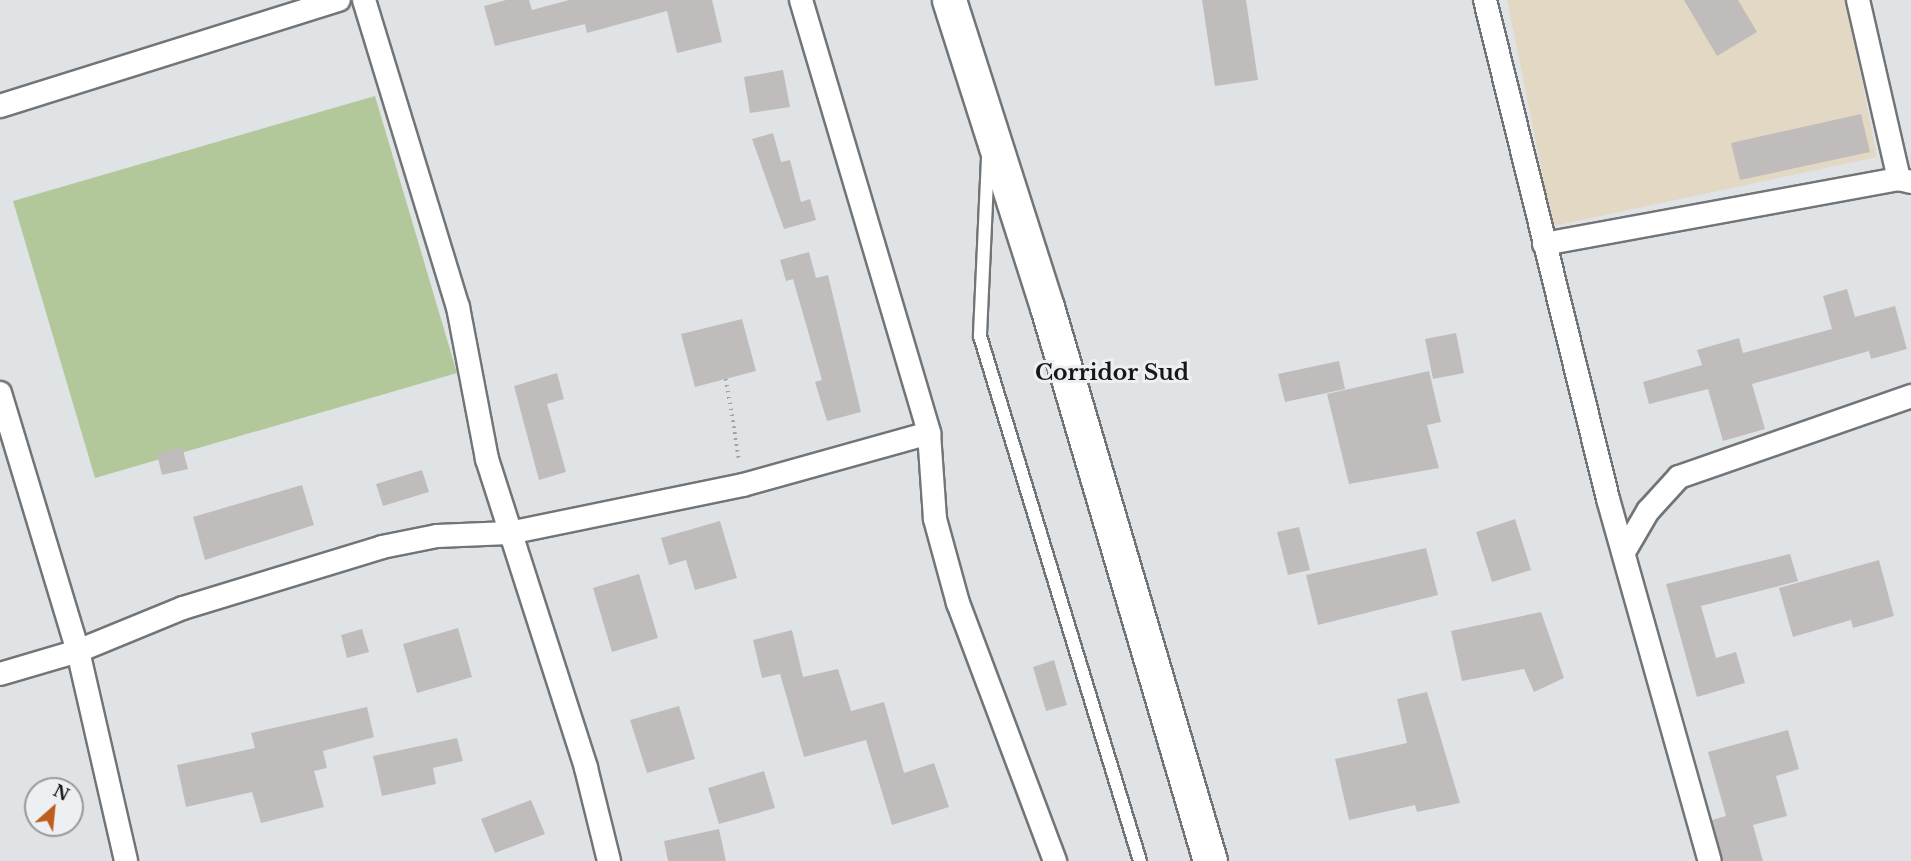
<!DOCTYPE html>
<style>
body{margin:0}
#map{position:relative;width:1911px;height:861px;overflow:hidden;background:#e0e3e6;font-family:"Libre Baskerville",serif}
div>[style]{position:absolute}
.education>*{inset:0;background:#e2d8c3}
.green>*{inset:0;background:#b3c89a}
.building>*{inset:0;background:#c0bcbb}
.path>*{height:4px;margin-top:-2px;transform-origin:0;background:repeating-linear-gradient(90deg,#a1a4a6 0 1.5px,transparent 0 6px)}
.roads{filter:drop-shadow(2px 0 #727577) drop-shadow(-2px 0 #727577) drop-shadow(0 2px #727577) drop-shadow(0 -2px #727577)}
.lane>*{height:12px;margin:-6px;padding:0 6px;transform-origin:6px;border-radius:6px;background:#fff}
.street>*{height:22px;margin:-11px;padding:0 11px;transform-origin:11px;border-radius:11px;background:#fff}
.highway>*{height:33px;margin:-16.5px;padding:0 16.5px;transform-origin:16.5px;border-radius:16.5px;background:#fff}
span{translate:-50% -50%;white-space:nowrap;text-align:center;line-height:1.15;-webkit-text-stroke:6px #edf0f3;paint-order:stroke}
.district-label{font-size:22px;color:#161718;font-weight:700}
.north{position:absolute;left:24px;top:777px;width:60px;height:60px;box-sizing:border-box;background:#edf0f3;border:2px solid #97999b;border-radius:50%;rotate:27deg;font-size:16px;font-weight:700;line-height:24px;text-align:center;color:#161718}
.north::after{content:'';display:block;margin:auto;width:21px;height:27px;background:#be5d1d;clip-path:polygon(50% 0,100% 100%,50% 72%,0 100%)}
</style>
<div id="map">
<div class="education">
<div style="clip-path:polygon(1507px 0,1846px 0,1877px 157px,1553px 226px)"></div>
</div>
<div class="green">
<div style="clip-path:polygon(375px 96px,457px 373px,95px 478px,13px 201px)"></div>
</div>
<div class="building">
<div style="clip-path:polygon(506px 0,529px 0,532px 10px,569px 0,712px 0,722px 42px,677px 53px,667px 11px,587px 33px,585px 24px,495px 46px,484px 6px)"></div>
<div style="clip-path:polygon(1202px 0,1246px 0,1258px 80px,1215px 86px)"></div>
<div style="clip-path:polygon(1684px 0,1738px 0,1757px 32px,1717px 56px)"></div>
<div style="clip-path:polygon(783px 70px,790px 107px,750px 113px,744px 77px)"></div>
<div style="clip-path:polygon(1861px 114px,1870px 152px,1740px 180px,1731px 143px)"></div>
<div style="clip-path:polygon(773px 133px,781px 162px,790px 160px,801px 202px,810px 199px,816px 220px,784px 229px,752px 139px)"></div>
<div style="clip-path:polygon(809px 252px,816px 278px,828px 275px,861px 412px,827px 421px,815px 382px,822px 380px,793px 279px,786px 281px,780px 260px)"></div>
<div style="clip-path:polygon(1847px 289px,1855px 317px,1895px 306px,1907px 349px,1871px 359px,1869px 351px,1752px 384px,1765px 429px,1723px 441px,1708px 389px,1649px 404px,1643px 382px,1702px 365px,1697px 350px,1739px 338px,1743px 353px,1832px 329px,1823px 296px)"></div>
<div style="clip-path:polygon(742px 319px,756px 371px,695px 387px,681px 334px)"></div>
<div style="clip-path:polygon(1456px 333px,1464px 373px,1433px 379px,1425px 339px)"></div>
<div style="clip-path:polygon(1339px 361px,1345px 389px,1285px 402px,1278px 374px)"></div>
<div style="clip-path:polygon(1429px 371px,1441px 422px,1427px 425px,1439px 468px,1349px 484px,1327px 394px)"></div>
<div style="clip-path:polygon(557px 373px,564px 399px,547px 404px,566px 472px,539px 480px,514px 386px)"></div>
<div style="clip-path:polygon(182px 447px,188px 469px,162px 475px,157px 454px)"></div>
<div style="clip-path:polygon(422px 470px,429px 492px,383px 506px,376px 484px)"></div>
<div style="clip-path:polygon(302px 485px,314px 525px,205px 560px,193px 517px)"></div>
<div style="clip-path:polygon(1515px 519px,1531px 570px,1492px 582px,1476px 532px)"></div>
<div style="clip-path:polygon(720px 521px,737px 578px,695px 590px,686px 560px,669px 565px,661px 538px)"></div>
<div style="clip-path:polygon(1299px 527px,1310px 570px,1288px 575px,1277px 532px)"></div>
<div style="clip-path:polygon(1426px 548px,1438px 595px,1318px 625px,1306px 575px)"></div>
<div style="clip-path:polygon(1790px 554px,1798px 581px,1701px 606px,1716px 658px,1736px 652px,1745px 683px,1697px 697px,1666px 584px)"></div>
<div style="clip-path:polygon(1879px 560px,1894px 616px,1853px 628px,1851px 620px,1793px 637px,1779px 588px)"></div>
<div style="clip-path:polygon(639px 574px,658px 638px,612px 652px,593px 588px)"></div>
<div style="clip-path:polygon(1541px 612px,1564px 678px,1534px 692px,1524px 669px,1462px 681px,1451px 631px)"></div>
<div style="clip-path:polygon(458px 628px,472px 677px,417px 693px,403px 644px)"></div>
<div style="clip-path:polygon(362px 629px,369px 652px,347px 658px,341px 635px)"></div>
<div style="clip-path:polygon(792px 630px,803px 677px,838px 669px,851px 711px,884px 702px,904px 773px,934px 763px,949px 807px,892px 825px,866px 740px,804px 757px,780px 674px,762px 678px,753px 640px)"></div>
<div style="clip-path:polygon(1054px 660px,1067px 705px,1046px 711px,1033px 667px)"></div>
<div style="clip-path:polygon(1427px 692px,1460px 803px,1417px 812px,1415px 805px,1349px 820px,1335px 759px,1407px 743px,1397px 699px)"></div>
<div style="clip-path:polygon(679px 706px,695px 759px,647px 773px,630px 720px)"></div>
<div style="clip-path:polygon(367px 707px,374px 737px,323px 751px,327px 768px,314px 771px,324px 807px,261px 823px,252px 792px,186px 807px,177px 765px,255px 748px,251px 733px)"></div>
<div style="clip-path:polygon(1788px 730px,1799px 769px,1776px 776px,1787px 816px,1753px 825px,1763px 861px,1723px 861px,1712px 820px,1726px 816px,1708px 752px)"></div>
<div style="clip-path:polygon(457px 738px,463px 761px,433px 768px,436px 784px,382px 796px,373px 756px)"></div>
<div style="clip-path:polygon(764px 771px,775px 808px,719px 824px,708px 788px)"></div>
<div style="clip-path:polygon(531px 800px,545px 834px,495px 853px,481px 819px)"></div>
<div style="clip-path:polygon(719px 829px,726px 861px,668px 861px,664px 841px)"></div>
</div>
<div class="path">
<div style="left:726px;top:379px;width:82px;rotate:80.9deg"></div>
</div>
<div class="roads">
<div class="lane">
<div style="left:988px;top:158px;width:178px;rotate:92.6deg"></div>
<div style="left:980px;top:336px;width:549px;rotate:73.05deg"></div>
</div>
<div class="street">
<div style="left:364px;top:0;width:321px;rotate:73deg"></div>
<div style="left:458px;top:307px;width:155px;rotate:79.2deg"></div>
<div style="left:487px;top:459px;width:324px;rotate:72.2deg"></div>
<div style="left:586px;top:768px;width:96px;rotate:76.1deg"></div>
<div style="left:801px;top:0;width:452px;rotate:73.5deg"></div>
<div style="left:1485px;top:0;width:514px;rotate:76.15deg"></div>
<div style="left:1608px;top:499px;width:376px;rotate:74.3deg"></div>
<div style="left:1858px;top:0;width:184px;rotate:77.1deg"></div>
<div style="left:0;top:106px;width:355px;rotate:-17.4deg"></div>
<div style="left:1544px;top:244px;width:361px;rotate:-10.4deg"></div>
<div style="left:1899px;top:179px;width:12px;rotate:14deg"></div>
<div style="left:0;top:393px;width:270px;rotate:73.2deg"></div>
<div style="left:78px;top:651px;width:215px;rotate:77.1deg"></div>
<div style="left:1624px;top:552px;width:48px;rotate:-59.7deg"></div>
<div style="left:1648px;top:511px;width:46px;rotate:-47.6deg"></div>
<div style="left:1679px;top:477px;width:246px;rotate:-19.2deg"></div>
<div style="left:0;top:674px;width:81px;rotate:-16.4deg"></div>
<div style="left:78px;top:651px;width:113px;rotate:-22.3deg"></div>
<div style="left:183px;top:608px;width:208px;rotate:-17deg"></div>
<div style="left:382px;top:547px;width:56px;rotate:-11.3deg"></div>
<div style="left:437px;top:536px;width:72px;rotate:-2.4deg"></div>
<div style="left:509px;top:533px;width:239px;rotate:-11.6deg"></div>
<div style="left:743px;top:485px;width:193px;rotate:-15.6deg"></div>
<div style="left:929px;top:433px;width:86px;rotate:86deg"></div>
<div style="left:935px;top:519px;width:87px;rotate:74.7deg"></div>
<div style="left:958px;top:603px;width:276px;rotate:69.4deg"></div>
</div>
<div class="highway">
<div style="left:949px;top:0;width:322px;rotate:72.3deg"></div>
<div style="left:1047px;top:307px;width:577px;rotate:73.6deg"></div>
</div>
</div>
<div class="district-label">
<span style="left:1112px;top:373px">Corridor Sud</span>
</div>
<div class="north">N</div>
</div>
